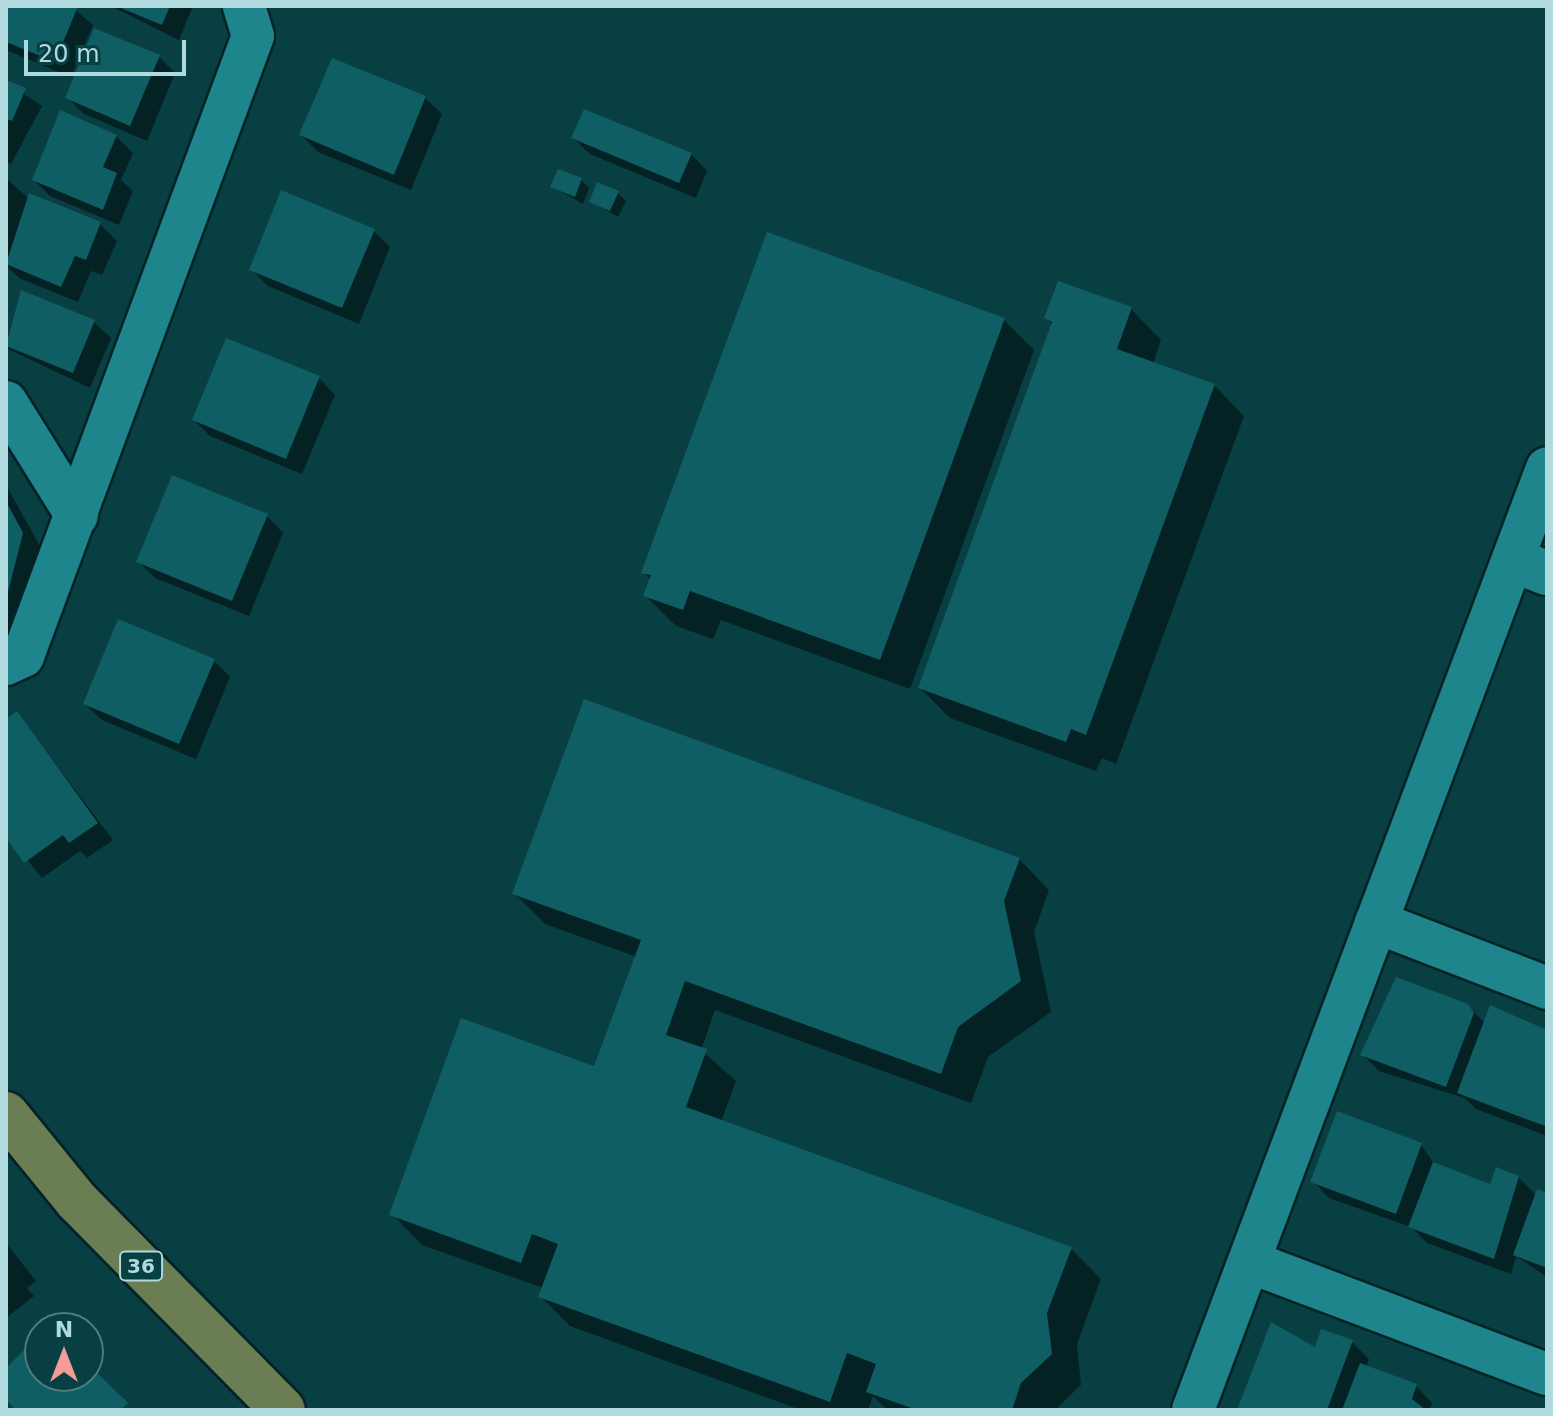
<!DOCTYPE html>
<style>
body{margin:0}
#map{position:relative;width:1553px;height:1416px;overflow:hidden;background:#083f43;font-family:"DejaVu Sans",sans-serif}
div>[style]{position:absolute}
.shadow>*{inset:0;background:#0007}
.building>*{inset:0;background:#0f5e64}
.roads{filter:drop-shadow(2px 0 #052326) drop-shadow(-2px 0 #052326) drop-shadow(0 2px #052326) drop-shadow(0 -2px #052326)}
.minor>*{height:42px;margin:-21px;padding:0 21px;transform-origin:21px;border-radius:21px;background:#1e858c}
.tertiary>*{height:44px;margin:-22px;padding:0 22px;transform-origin:22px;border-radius:22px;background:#1e858c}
.primary>*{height:44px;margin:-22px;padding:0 22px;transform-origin:22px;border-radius:22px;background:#6b7e53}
span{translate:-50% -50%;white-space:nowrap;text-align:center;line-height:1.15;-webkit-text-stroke:6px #083f43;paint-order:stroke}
.shield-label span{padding:2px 6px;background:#083f43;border:2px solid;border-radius:6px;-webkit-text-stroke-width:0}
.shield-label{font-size:20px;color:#b0dade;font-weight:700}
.frame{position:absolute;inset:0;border:8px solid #b0dade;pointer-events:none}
.north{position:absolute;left:24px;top:1312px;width:80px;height:80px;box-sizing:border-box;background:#083f43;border:2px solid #4b7d81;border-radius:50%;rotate:0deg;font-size:22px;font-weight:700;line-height:32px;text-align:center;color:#b0dade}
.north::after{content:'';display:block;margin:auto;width:28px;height:36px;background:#f59b97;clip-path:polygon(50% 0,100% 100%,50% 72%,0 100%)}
.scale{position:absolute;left:24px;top:40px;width:162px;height:36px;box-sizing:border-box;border:4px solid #b0dade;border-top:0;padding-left:10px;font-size:24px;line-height:28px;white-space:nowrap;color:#b0dade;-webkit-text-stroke:6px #083f43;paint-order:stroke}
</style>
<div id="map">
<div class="shadow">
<div style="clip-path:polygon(6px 6px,71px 6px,93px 25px,71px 77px,6px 50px)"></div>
<div style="clip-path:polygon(111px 6px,193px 6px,179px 40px)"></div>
<div style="clip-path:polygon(159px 57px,175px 73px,147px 141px,84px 114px,67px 97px)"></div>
<div style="clip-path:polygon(333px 60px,425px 98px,442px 114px,411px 190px,318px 152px,301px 135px)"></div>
<div style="clip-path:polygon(6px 82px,42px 106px,11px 164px,6px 162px)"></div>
<div style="clip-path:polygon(116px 136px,133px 153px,121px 180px,133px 191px,119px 225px,50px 196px,34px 180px)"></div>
<div style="clip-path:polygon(573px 138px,691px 154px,707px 171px,696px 198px,590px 154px)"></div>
<div style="clip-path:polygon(6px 178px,29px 199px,100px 224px,117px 241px,102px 275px,91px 271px,78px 302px,19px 278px,6px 265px)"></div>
<div style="clip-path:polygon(581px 180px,589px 188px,583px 204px,553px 187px)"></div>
<div style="clip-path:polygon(618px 193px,626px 201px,618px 217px,591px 201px)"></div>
<div style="clip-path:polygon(373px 230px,390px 247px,359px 324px,268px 286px,251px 269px)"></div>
<div style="clip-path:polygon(22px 292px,94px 322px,111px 338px,90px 388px,6px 348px)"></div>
<div style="clip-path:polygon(1131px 309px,1161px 340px,1153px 364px,1214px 385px,1244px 416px,1116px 764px,1102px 758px,1096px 771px,950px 718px,920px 688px,1053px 325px,1046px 318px)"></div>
<div style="clip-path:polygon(1004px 320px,1034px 350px,910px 689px,721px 620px,713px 639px,676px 626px,645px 595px,651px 580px,644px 572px)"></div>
<div style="clip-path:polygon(319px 378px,335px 395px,302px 474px,210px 436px,194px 420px)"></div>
<div style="clip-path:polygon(6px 485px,47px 559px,6px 643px)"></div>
<div style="clip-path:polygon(267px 516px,283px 533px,249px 616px,155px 578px,138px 561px)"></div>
<div style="clip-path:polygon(213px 660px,230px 677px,196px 759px,102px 720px,85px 704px)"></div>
<div style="clip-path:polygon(17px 713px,113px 840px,87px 858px,80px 851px,42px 878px,6px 834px,6px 721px)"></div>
<div style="clip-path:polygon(1019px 859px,1049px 890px,1034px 932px,1051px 1012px,988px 1057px,971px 1103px,715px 1010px,701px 1050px,736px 1081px,721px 1122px,1071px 1249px,1101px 1279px,1077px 1344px,1081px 1385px,1055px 1410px,887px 1410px,873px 1396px,868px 1410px,801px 1410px,570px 1326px,540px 1296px,543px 1288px,422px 1245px,392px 1214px,595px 1069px,637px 957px,545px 924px,515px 894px)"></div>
<div style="clip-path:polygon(1467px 1005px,1486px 1024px,1492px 1008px,1547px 1031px,1547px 1136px,1476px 1109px,1464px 1098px,1379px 1071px,1362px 1054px)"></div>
<div style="clip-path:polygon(1421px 1145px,1436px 1166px,1491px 1186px,1518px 1177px,1537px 1196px,1547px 1195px,1547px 1277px,1516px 1256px,1511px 1274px,1427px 1243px,1411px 1227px,1329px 1198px,1313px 1181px)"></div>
<div style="clip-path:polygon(6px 1243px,36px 1281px,27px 1288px,34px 1296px,6px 1318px)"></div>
<div style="clip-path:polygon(1323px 1331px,1352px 1342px,1369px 1359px,1366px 1367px,1416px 1386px,1432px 1403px,1430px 1410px,1240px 1410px,1316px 1350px)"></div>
</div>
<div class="building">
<div style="clip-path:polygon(6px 6px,78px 6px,55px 62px,6px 42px)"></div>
<div style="clip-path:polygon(116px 6px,170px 6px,162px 25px)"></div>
<div style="clip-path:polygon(94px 28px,160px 55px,130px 126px,65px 98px)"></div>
<div style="clip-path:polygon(332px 58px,426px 96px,394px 175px,299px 135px)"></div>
<div style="clip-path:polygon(6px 80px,26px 88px,12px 121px,6px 119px)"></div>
<div style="clip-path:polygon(584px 109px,692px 153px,679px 183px,571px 138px)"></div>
<div style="clip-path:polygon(60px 110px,117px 135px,103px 167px,117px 173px,103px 210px,32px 180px)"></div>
<div style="clip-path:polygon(558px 169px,582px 178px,575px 197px,550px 187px)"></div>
<div style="clip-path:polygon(597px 182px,619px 191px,610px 211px,589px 202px)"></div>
<div style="clip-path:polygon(281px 190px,375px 229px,342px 308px,249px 270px)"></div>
<div style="clip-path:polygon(29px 193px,101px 222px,86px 260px,75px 256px,61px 287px,6px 264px)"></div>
<div style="clip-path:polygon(767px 232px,1005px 318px,880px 660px,690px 591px,683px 610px,643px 596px,651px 575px,641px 573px)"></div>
<div style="clip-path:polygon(1058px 281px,1132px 307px,1117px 349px,1215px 384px,1086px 735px,1071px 729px,1066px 742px,918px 688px,1052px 322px,1044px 318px)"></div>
<div style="clip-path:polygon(21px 290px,95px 320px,73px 373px,6px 346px)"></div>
<div style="clip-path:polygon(226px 338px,320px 376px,286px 459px,192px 420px)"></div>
<div style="clip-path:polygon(172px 475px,268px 514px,232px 601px,136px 562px)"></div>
<div style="clip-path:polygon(6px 501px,23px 533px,7px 596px,6px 596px)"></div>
<div style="clip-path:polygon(118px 619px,215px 659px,179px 744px,83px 704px)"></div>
<div style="clip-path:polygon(584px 699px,1020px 858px,1004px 901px,1021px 981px,958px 1027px,941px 1074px,685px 981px,666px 1035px,707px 1049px,686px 1107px,1072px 1247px,1047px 1313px,1052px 1354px,1021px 1383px,1012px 1410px,917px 1410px,866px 1392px,876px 1364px,847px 1353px,830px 1402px,538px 1297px,558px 1244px,532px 1234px,521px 1263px,389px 1215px,461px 1018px,594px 1066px,641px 940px,512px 894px)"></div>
<div style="clip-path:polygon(17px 711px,98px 823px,69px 843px,63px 835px,24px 863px,6px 838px,6px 719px)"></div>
<div style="clip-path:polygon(1396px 977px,1468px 1004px,1474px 1013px,1446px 1087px,1360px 1055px)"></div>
<div style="clip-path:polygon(1490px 1005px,1547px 1030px,1545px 1126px,1457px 1093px)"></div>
<div style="clip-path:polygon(1337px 1111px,1422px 1143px,1396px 1214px,1310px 1182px)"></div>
<div style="clip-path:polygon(1433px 1162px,1490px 1184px,1496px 1167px,1519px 1176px,1494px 1259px,1408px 1227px)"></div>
<div style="clip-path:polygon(1537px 1189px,1547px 1193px,1547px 1268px,1513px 1255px)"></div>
<div style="clip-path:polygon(1271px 1322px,1315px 1347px,1321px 1329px,1353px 1340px,1327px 1410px,1237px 1410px)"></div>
<div style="clip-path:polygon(40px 1334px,40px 1376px,88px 1376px,88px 1364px,128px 1403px,121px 1410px,16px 1410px,6px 1400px,6px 1368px)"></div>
<div style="clip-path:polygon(1360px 1363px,1417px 1384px,1412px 1399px,1426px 1410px,1342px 1410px)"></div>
</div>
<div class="roads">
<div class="minor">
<div style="left:6px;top:402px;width:134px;rotate:58.1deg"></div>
<div style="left:6px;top:664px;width:19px;rotate:-25deg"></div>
<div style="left:23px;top:656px;width:661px;rotate:-69.65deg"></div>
<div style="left:253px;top:36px;width:31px;rotate:-107deg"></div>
<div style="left:1376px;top:922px;width:183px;rotate:21.1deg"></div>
<div style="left:1250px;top:1262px;width:317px;rotate:20.7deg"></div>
<div style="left:1193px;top:1410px;width:1006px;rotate:-69.4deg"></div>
</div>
<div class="tertiary">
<div style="left:1514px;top:560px;width:35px;rotate:22deg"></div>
</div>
<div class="primary">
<div style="left:6px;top:1114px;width:112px;rotate:50.8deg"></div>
<div style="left:77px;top:1201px;width:293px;rotate:45.4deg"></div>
</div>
</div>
<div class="shield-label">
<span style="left:141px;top:1266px">36</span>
</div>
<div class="frame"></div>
<div class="north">N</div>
<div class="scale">20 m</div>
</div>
